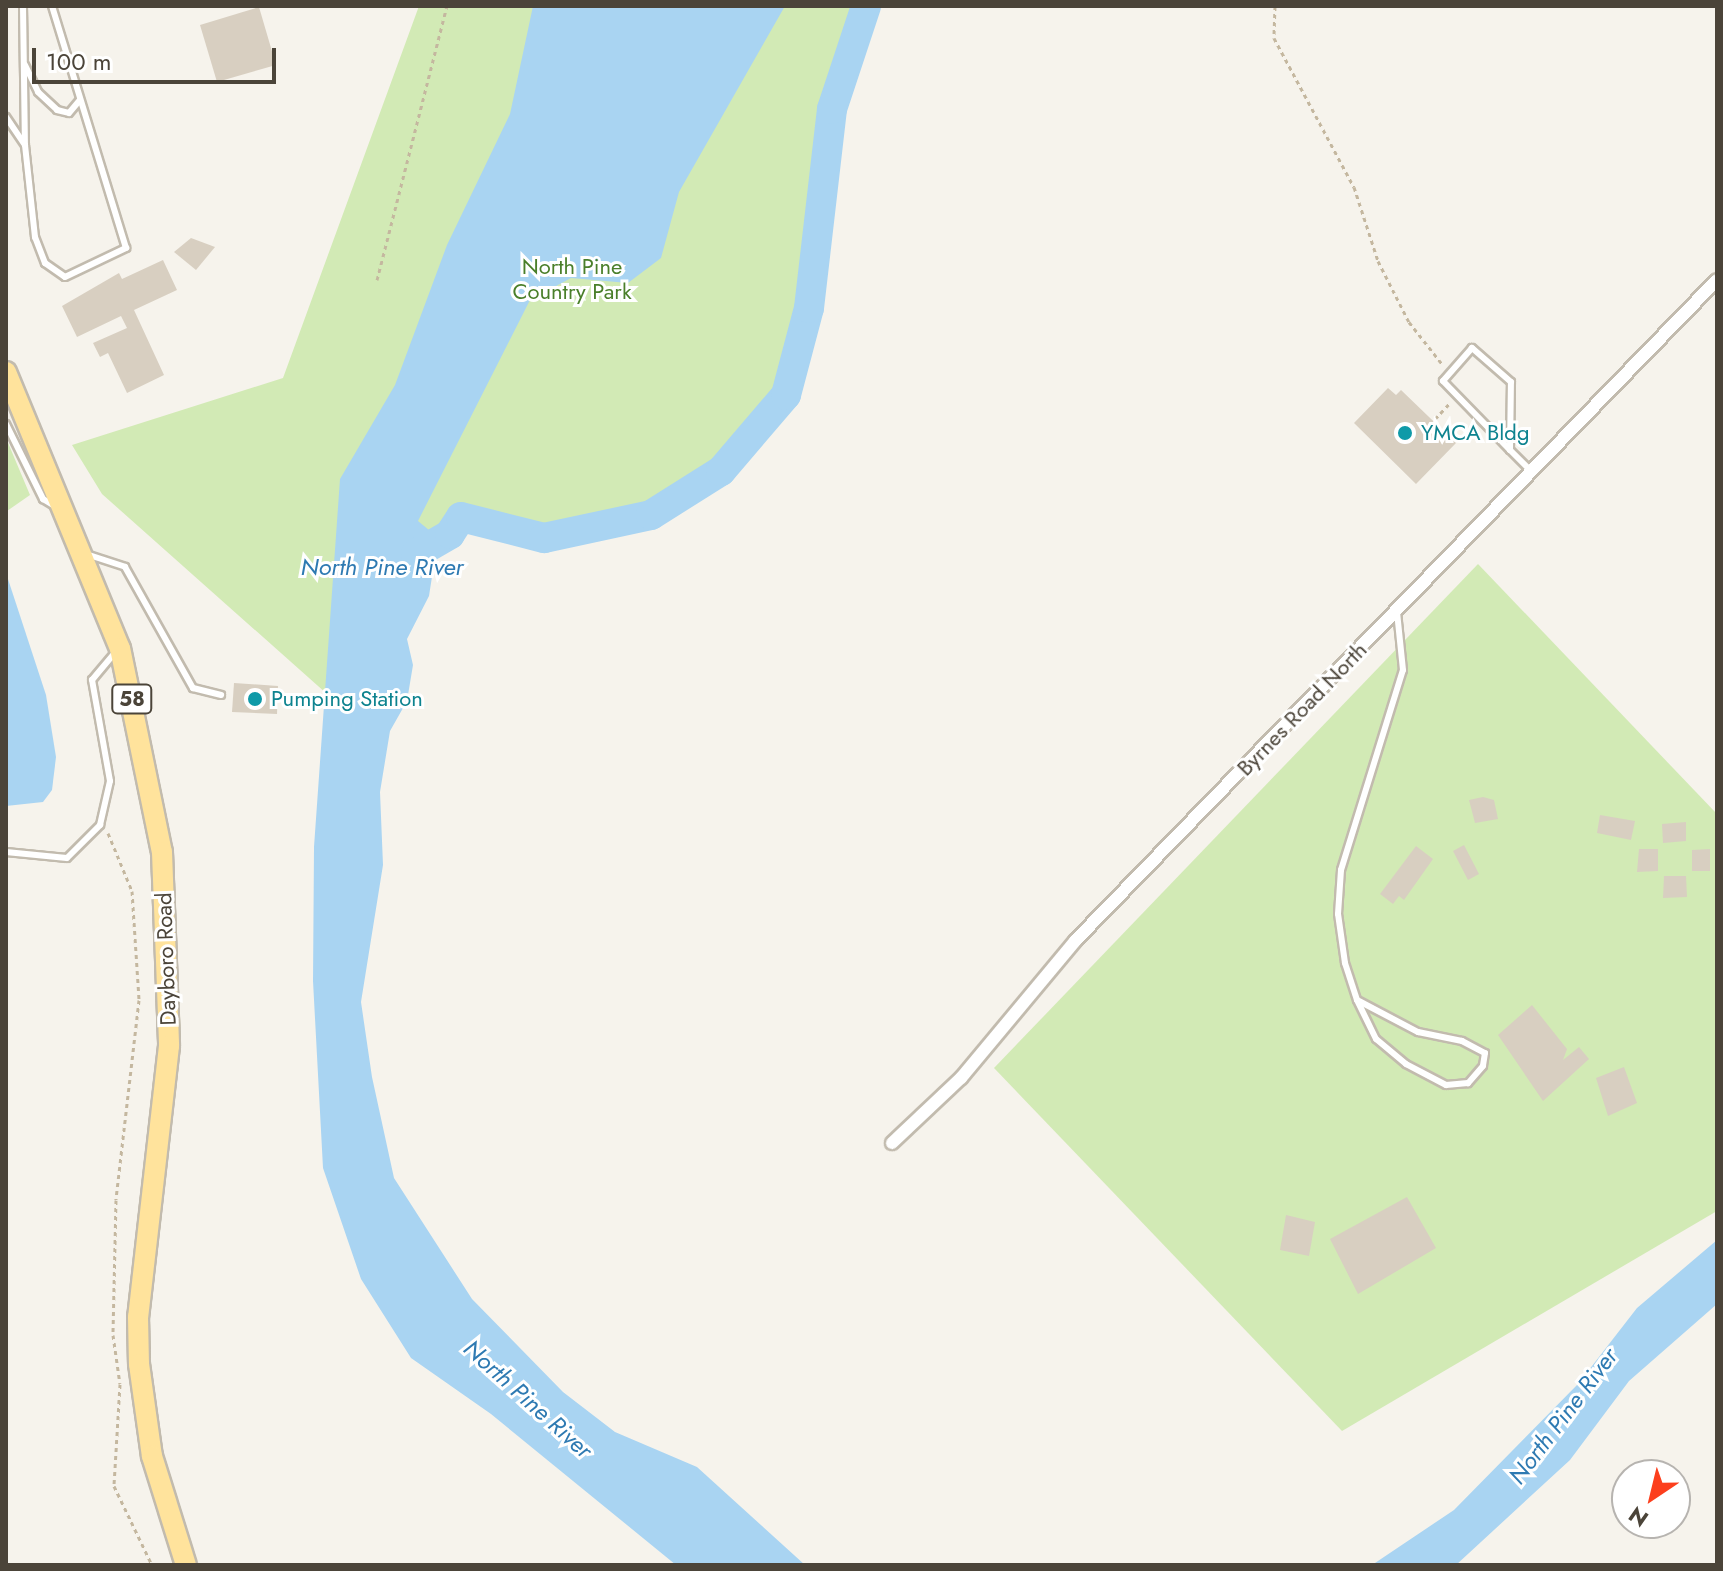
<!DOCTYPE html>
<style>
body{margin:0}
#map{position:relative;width:1723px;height:1571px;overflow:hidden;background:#f6f3ec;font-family:Jost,sans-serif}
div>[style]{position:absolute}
.green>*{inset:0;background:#d2eab5}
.water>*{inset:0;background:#a9d4f2}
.river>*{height:30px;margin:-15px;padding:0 15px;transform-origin:15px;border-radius:15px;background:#a9d4f2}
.building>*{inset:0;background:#d8cfc1}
.path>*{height:3px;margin-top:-1.5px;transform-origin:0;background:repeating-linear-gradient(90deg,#c4b79f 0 4px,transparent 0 8px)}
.roads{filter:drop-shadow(2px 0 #c2bbae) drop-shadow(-2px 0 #c2bbae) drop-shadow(0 2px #c2bbae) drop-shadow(0 -2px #c2bbae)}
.service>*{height:6px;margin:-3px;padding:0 3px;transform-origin:3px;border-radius:3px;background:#fff}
.minor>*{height:12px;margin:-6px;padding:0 6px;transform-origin:6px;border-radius:6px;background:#fff}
.primary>*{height:20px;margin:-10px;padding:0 10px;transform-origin:10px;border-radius:10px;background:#ffe39c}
.dots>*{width:22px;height:22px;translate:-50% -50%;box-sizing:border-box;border:4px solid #fff;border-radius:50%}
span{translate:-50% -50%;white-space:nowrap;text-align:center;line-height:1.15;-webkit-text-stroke:6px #fff;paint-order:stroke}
.shield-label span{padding:2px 6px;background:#fff;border:2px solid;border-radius:6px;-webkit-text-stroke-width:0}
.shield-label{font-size:20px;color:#4b4439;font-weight:700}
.park-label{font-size:22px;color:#4a7f2a}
.culture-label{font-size:22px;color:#0d838f}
.left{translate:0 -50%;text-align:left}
.street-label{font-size:22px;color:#4b4439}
.water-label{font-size:24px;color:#2e7ab2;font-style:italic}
.frame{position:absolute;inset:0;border:8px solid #4b4439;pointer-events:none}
.north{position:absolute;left:1611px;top:1459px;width:80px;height:80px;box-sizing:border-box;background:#fff;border:2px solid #b7b4b0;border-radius:50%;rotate:215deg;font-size:22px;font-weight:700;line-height:32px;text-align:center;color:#4b4439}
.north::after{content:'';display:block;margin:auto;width:28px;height:36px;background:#fc3f1d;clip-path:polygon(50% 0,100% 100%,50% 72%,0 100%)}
.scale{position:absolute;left:32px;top:48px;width:244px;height:36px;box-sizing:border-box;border:4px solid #4b4439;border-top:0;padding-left:10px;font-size:24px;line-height:28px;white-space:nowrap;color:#4b4439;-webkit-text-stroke:6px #fff;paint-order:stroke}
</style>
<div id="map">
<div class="green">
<div style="clip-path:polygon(419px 6px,866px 6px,832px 109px,809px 308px,786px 395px,721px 471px,651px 515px,544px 538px,461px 517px,437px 542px,341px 480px,327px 694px,102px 494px,72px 445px,283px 378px)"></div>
<div style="clip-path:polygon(6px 438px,30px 495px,7px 511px,8px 573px,6px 573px)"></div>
<div style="clip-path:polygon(1478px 564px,1717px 814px,1717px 1211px,1342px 1431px,994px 1068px)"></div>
</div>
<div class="water">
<div style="clip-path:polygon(533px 6px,785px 6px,679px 192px,661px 258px,628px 283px,571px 278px,530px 300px,418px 521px,435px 535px,450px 534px,436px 551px,429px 596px,407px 639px,413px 665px,407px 701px,390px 731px,380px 792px,383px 865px,361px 1002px,372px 1077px,394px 1178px,472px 1299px,563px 1392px,615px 1432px,697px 1467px,805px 1565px,676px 1565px,491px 1414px,411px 1358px,361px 1279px,323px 1168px,313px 981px,314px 847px,340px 479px,395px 385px,447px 245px,510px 114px)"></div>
<div style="clip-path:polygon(6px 573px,46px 695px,56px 757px,52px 790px,43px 802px,6px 806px)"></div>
<div style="clip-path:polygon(1717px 1240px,1717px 1304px,1629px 1381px,1570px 1460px,1456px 1565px,1372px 1565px,1454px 1510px,1578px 1384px,1637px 1308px)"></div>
</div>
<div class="river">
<div style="left:416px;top:554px;width:39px;rotate:-30deg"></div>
<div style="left:450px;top:534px;width:20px;rotate:-57deg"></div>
<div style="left:461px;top:517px;width:86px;rotate:14.2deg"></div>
<div style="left:544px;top:538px;width:109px;rotate:-12.1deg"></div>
<div style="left:651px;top:515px;width:83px;rotate:-32.2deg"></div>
<div style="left:721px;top:471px;width:100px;rotate:-49.5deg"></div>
<div style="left:786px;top:395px;width:90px;rotate:-75.2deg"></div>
<div style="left:809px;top:308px;width:200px;rotate:-83.4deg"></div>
<div style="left:832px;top:109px;width:108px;rotate:-71.7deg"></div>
</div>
<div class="building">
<div style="clip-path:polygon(259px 7px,276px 65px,217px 82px,200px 25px)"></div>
<div style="clip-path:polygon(191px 238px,215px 247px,196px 270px,174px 252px)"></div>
<div style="clip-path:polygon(163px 260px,177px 290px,134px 310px,164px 375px,127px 393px,108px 353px,100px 357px,93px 343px,127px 328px,121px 316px,77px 337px,62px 306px,119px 273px,122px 279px)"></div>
<div style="clip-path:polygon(1388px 388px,1396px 395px,1401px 390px,1456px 443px,1416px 484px,1354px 423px)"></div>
<div style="clip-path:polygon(234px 683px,278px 686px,277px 714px,232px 712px)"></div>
<div style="clip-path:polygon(1483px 797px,1494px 800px,1498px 819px,1475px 823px,1469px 800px)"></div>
<div style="clip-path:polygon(1600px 815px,1635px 821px,1631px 840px,1597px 833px)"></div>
<div style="clip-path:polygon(1686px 822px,1686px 841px,1663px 843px,1662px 824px)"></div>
<div style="clip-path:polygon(1464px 845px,1479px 874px,1468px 880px,1453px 851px)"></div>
<div style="clip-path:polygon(1416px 846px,1433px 859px,1404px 900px,1399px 896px,1393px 904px,1380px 894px)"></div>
<div style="clip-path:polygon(1639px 849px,1658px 849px,1658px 871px,1637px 872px)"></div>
<div style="clip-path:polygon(1710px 849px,1710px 871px,1692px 871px,1692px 850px)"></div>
<div style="clip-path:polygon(1664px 876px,1686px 876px,1687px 897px,1663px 898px)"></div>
<div style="clip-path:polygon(1532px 1005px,1567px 1049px,1563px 1060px,1579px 1047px,1589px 1059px,1543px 1101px,1498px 1035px)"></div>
<div style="clip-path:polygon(1624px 1067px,1637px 1103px,1608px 1116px,1596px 1078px)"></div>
<div style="clip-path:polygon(1407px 1197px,1436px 1248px,1358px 1294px,1330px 1239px)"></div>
<div style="clip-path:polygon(1286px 1215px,1315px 1222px,1309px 1256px,1280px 1250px)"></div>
</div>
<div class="path">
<div style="left:1275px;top:6px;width:32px;rotate:92deg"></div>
<div style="left:1274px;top:38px;width:169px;rotate:61.8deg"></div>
<div style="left:1354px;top:187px;width:78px;rotate:72deg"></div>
<div style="left:1378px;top:261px;width:68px;rotate:63.1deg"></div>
<div style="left:1409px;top:322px;width:53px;rotate:51.8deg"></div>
<div style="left:377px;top:280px;width:283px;rotate:-75.7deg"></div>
<div style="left:1435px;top:419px;width:21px;rotate:-47deg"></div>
<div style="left:108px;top:833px;width:63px;rotate:67.5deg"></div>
<div style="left:132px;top:891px;width:109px;rotate:86.3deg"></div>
<div style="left:139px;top:1000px;width:201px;rotate:96.6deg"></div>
<div style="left:116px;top:1200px;width:135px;rotate:91.3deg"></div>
<div style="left:113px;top:1335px;width:49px;rotate:81.9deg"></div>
<div style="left:120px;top:1384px;width:102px;rotate:93.4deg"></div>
<div style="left:114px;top:1486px;width:88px;rotate:64.3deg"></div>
</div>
<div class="roads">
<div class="service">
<div style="left:23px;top:6px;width:139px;rotate:89.2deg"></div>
<div style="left:25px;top:145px;width:93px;rotate:83.8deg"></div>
<div style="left:35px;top:237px;width:28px;rotate:69deg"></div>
<div style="left:45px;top:263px;width:24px;rotate:35deg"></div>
<div style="left:65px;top:277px;width:68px;rotate:-25.4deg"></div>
<div style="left:126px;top:248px;width:253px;rotate:-107deg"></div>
<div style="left:25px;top:65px;width:30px;rotate:64deg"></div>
<div style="left:38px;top:92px;width:26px;rotate:43deg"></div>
<div style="left:57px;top:110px;width:12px;rotate:14deg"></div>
<div style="left:69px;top:113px;width:16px;rotate:-50deg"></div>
<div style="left:6px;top:117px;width:34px;rotate:56deg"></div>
<div style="left:6px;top:424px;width:84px;rotate:63.7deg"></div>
<div style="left:43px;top:499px;width:12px;rotate:31deg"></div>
<div style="left:1510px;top:450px;width:68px;rotate:-89.2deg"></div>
<div style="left:1511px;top:382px;width:52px;rotate:-138.9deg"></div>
<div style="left:1472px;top:348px;width:44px;rotate:131.3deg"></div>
<div style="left:1443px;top:381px;width:96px;rotate:45.8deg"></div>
<div style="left:1510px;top:450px;width:31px;rotate:45deg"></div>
<div style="left:89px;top:555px;width:38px;rotate:18deg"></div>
<div style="left:125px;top:567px;width:139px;rotate:60.7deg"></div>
<div style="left:193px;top:688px;width:29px;rotate:14deg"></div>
<div style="left:6px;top:852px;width:61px;rotate:5.6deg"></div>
<div style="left:67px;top:858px;width:47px;rotate:-45deg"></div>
<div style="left:100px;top:825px;width:45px;rotate:-77.2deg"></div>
<div style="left:110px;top:781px;width:103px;rotate:-100.1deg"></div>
<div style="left:92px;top:680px;width:39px;rotate:-50deg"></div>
<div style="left:1357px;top:1000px;width:69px;rotate:27.7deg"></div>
<div style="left:1418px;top:1032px;width:45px;rotate:11.6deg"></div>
<div style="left:1462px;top:1041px;width:26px;rotate:28deg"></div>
<div style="left:1485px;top:1053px;width:13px;rotate:99deg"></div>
<div style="left:1483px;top:1066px;width:23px;rotate:131deg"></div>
<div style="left:1468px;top:1083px;width:22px;rotate:175deg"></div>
<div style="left:1446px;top:1085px;width:45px;rotate:-152.3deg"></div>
<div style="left:1406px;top:1064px;width:39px;rotate:-140deg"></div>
<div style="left:1376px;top:1039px;width:43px;rotate:-116deg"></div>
<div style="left:1357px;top:1000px;width:39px;rotate:-108deg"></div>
<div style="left:1345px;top:963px;width:49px;rotate:-98.1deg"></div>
<div style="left:1338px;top:914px;width:44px;rotate:-86.1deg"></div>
<div style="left:1341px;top:870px;width:209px;rotate:-72.8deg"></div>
<div style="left:1403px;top:670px;width:58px;rotate:-95.9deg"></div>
</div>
<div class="minor">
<div style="left:892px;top:1143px;width:95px;rotate:-43.3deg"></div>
<div style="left:961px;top:1078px;width:178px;rotate:-50.2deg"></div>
<div style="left:1075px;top:941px;width:921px;rotate:-45.84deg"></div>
</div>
<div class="primary">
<div style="left:6px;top:372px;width:299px;rotate:67.6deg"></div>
<div style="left:120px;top:648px;width:208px;rotate:78.4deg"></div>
<div style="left:162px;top:852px;width:194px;rotate:87.9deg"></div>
<div style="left:169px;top:1046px;width:273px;rotate:96.5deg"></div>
<div style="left:138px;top:1317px;width:47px;rotate:88.8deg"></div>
<div style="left:139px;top:1364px;width:93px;rotate:82deg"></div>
<div style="left:152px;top:1456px;width:114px;rotate:72.7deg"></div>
</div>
</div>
<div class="dots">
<div style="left:1405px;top:433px;background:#0f9aa8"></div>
<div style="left:255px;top:699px;background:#0f9aa8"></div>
</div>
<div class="shield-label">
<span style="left:132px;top:699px">58</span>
</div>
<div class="park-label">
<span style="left:572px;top:279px">North Pine<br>Country Park</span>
</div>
<div class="culture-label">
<span class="left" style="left:1421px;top:433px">YMCA Bldg</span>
<span class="left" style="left:271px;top:699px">Pumping Station</span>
</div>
<div class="street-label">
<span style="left:1302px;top:709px;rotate:-46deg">Byrnes Road North</span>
<span style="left:166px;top:959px;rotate:-92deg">Dayboro Road</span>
</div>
<div class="water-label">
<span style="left:382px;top:567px">North Pine River</span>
<span style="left:528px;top:1399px;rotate:42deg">North Pine River</span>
<span style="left:1563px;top:1416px;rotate:-53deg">North Pine River</span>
</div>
<div class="frame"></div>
<div class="north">N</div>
<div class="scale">100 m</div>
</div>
